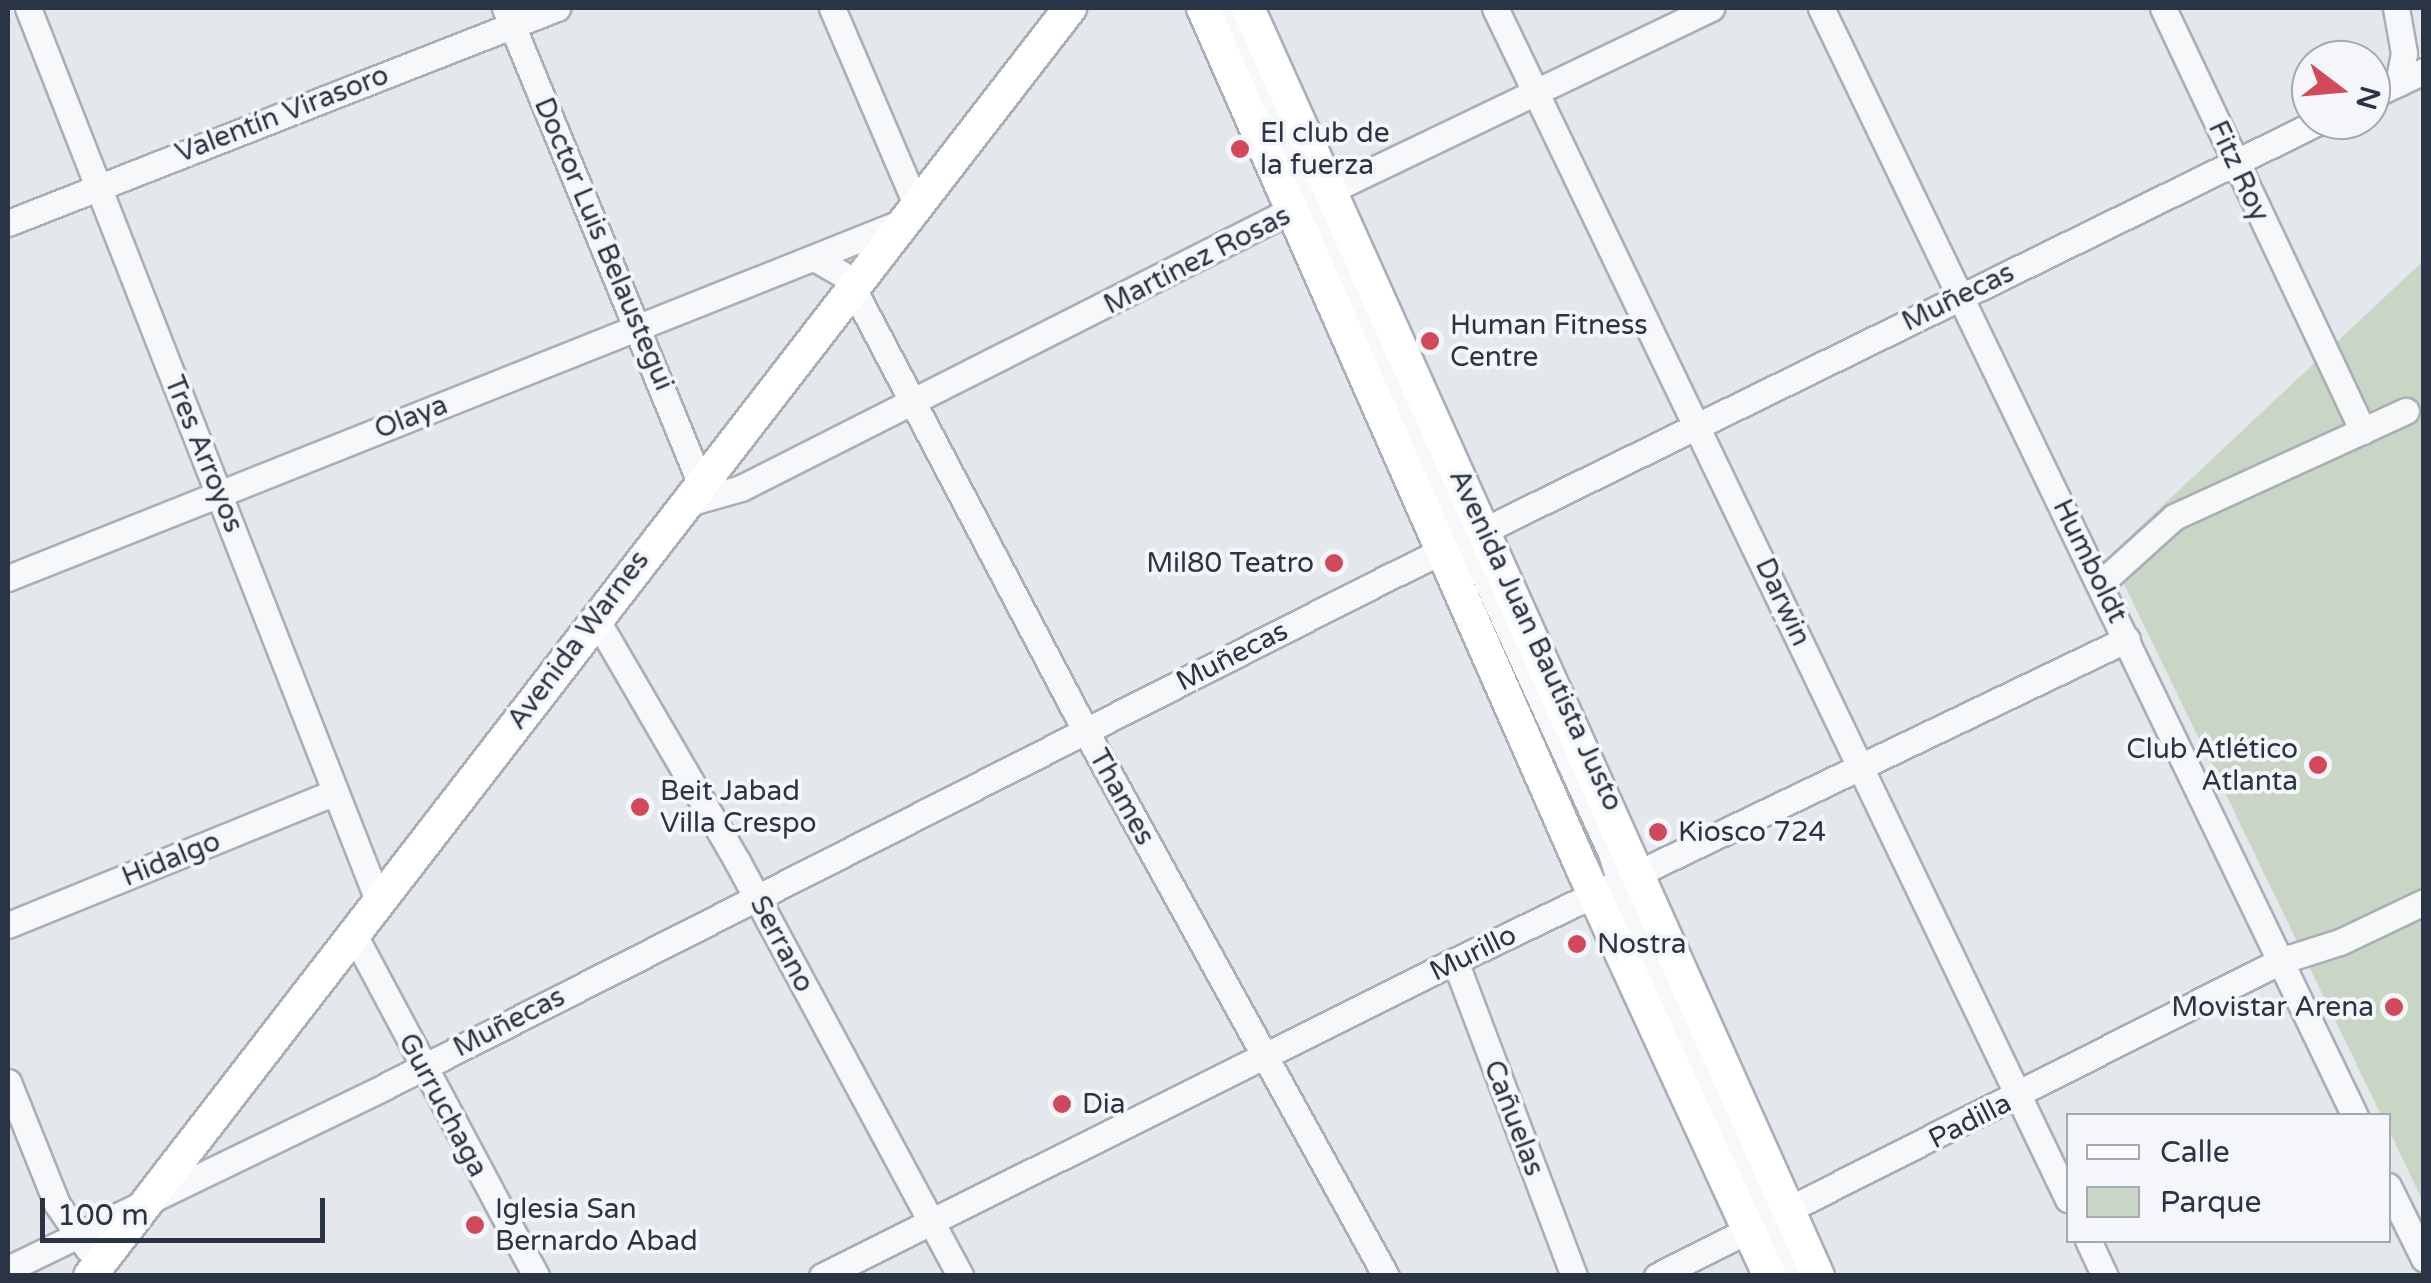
<!DOCTYPE html>
<meta charset="utf-8">
<style>
body{margin:0}
#map{position:relative;width:2431px;height:1283px;overflow:hidden;background:#e4e7ec;font-family:"Varela Round",sans-serif}
div>[style]{position:absolute}
.green>*{inset:0;background:#c9d6c5}
.roads{filter:drop-shadow(2px 0 #a9aeb7) drop-shadow(-2px 0 #a9aeb7) drop-shadow(0 2px #a9aeb7) drop-shadow(0 -2px #a9aeb7)}
.minor>*{height:25px;margin:-12.5px;padding:0 12.5px;transform-origin:12.5px;border-radius:12.5px;background:#f7f8fa}
.major>*{height:32px;margin:-16px;padding:0 16px;transform-origin:16px;border-radius:16px;background:#fff}
.dots>*{width:28px;height:28px;translate:-50% -50%;box-sizing:border-box;border:5px solid #f4f6f9;border-radius:50%}
span{translate:-50% -50%;white-space:nowrap;text-align:center;line-height:1.15;-webkit-text-stroke:8px #f4f6f9;paint-order:stroke}
.street-label{font-size:28px;color:#2b3445}
.poi-label{font-size:28px;color:#2b3445}
.left{translate:0 -50%;text-align:left}
.right{translate:-100% -50%;text-align:right}
.frame{position:absolute;inset:0;border:10px solid #2b3445;pointer-events:none}
.legend{position:absolute;left:2066px;top:1113px;width:325px;height:130px;box-sizing:border-box;background:#f4f6f9;border:2px solid #a4a8b1;margin:0;padding:12px 18px;list-style:none;font-size:30px;color:#2b3445}
.legend li{display:flex;align-items:center;gap:20px;height:50px}
.legend b{width:50px;border:2px solid #a4a8b1}
.north{position:absolute;left:2291px;top:40px;width:100px;height:100px;box-sizing:border-box;background:#f4f6f9;border:2px solid #a4a8b1;border-radius:50%;rotate:106deg;font-size:28px;font-weight:700;line-height:40px;text-align:center;color:#2b3445}
.north::after{content:'';display:block;margin:auto;width:35px;height:45px;background:#d1495b;clip-path:polygon(50% 0,100% 100%,50% 72%,0 100%)}
.scale{position:absolute;left:40px;top:1198px;width:285px;height:45px;box-sizing:border-box;border:5px solid #2b3445;border-top:0;padding-left:12px;font-size:30px;line-height:35px;white-space:nowrap;color:#2b3445;-webkit-text-stroke:8px #f4f6f9;paint-order:stroke}
</style>
<div id="map">
<div class="green">
<div style="clip-path:polygon(2423px 261px,2423px 1202px,2389px 1130px,2388px 1116px,2381px 1115px,2110px 555px)"></div>
</div>
<div class="roads">
<div class="minor">
<div style="left:28px;top:8px;width:958px;rotate:68.58deg"></div>
<div style="left:505px;top:8px;width:513px;rotate:67.64deg"></div>
<div style="left:832px;top:8px;width:215px;rotate:66.8deg"></div>
<div style="left:1224px;top:8px;width:929px;rotate:65.39deg"></div>
<div style="left:1611px;top:853px;width:72px;rotate:73.1deg"></div>
<div style="left:1632px;top:922px;width:389px;rotate:65.4deg"></div>
<div style="left:1495px;top:8px;width:1322px;rotate:64.31deg"></div>
<div style="left:1821px;top:8px;width:1230px;rotate:64.27deg"></div>
<div style="left:2163px;top:8px;width:468px;rotate:64.7deg"></div>
<div style="left:2396px;top:8px;width:46px;rotate:79.9deg"></div>
<div style="left:2404px;top:53px;width:31px;rotate:101deg"></div>
<div style="left:2371px;top:96px;width:59px;rotate:-25.3deg"></div>
<div style="left:8px;top:223px;width:590px;rotate:-21.39deg"></div>
<div style="left:816px;top:259px;width:36px;rotate:30deg"></div>
<div style="left:847px;top:277px;width:512px;rotate:62.28deg"></div>
<div style="left:1085px;top:730px;width:623px;rotate:61.13deg"></div>
<div style="left:681px;top:505px;width:62px;rotate:-15.8deg"></div>
<div style="left:741px;top:488px;width:659px;rotate:-26.8deg"></div>
<div style="left:1329px;top:191px;width:424px;rotate:-25.6deg"></div>
<div style="left:8px;top:578px;width:965px;rotate:-21.7deg"></div>
<div style="left:2101px;top:583px;width:98px;rotate:-42.1deg"></div>
<div style="left:2174px;top:517px;width:255px;rotate:-24.6deg"></div>
<div style="left:595px;top:617px;width:282px;rotate:59.8deg"></div>
<div style="left:737px;top:861px;width:471px;rotate:61.7deg"></div>
<div style="left:8px;top:925px;width:353px;rotate:-22.1deg"></div>
<div style="left:353px;top:933px;width:389px;rotate:61.9deg"></div>
<div style="left:1455px;top:961px;width:337px;rotate:69.3deg"></div>
<div style="left:8px;top:1082px;width:131px;rotate:68.1deg"></div>
<div style="left:57px;top:1204px;width:55px;rotate:55.4deg"></div>
<div style="left:2388px;top:1186px;width:81px;rotate:63.7deg"></div>
<div style="left:2088px;top:1240px;width:40px;rotate:65deg"></div>
<div style="left:8px;top:1269px;width:420px;rotate:-25.8deg"></div>
<div style="left:386px;top:1086px;width:1129px;rotate:-26.91deg"></div>
<div style="left:1393px;top:575px;width:1034px;rotate:-26.09deg"></div>
<div style="left:822px;top:1276px;width:707px;rotate:-26.46deg"></div>
<div style="left:1455px;top:961px;width:745px;rotate:-25.6deg"></div>
<div style="left:1657px;top:1276px;width:698px;rotate:-26.82deg"></div>
<div style="left:2280px;top:961px;width:63px;rotate:-17.6deg"></div>
<div style="left:2340px;top:942px;width:93px;rotate:-25.5deg"></div>
</div>
<div class="major">
<div style="left:1203px;top:8px;width:940px;rotate:66.22deg"></div>
<div style="left:1582px;top:868px;width:449px;rotate:65.3deg"></div>
<div style="left:1248px;top:8px;width:1390px;rotate:65.79deg"></div>
<div style="left:90px;top:1276px;width:1603px;rotate:-52.3deg"></div>
</div>
</div>
<div class="dots">
<div style="left:1240px;top:149px;background:#d1495b"></div>
<div style="left:1430px;top:341px;background:#d1495b"></div>
<div style="left:1334px;top:563px;background:#d1495b"></div>
<div style="left:2318px;top:765px;background:#d1495b"></div>
<div style="left:640px;top:807px;background:#d1495b"></div>
<div style="left:1658px;top:832px;background:#d1495b"></div>
<div style="left:1577px;top:944px;background:#d1495b"></div>
<div style="left:2394px;top:1007px;background:#d1495b"></div>
<div style="left:1062px;top:1104px;background:#d1495b"></div>
<div style="left:475px;top:1225px;background:#d1495b"></div>
</div>
<div class="street-label">
<span style="left:282px;top:114px;rotate:-21deg">Valentín Virasoro</span>
<span style="left:2239px;top:171px;rotate:65deg">Fitz Roy</span>
<span style="left:604px;top:244px;rotate:67deg">Doctor Luis Belaustegui</span>
<span style="left:1197px;top:260px;rotate:-27deg">Martínez Rosas</span>
<span style="left:1958px;top:297px;rotate:-26deg">Muñecas</span>
<span style="left:411px;top:417px;rotate:-21deg">Olaya</span>
<span style="left:204px;top:454px;rotate:68deg">Tres Arroyos</span>
<span style="left:2090px;top:561px;rotate:64deg">Humboldt</span>
<span style="left:1783px;top:602px;rotate:65deg">Darwin</span>
<span style="left:578px;top:640px;rotate:-53deg">Avenida Warnes</span>
<span style="left:1536px;top:640px;rotate:65deg">Avenida Juan Bautista Justo</span>
<span style="left:1232px;top:656px;rotate:-27deg">Muñecas</span>
<span style="left:1122px;top:797px;rotate:61deg">Thames</span>
<span style="left:171px;top:859px;rotate:-22deg">Hidalgo</span>
<span style="left:782px;top:944px;rotate:62deg">Serrano</span>
<span style="left:1473px;top:953px;rotate:-26deg">Murillo</span>
<span style="left:509px;top:1022px;rotate:-27deg">Muñecas</span>
<span style="left:443px;top:1105px;rotate:62deg">Gurruchaga</span>
<span style="left:1514px;top:1118px;rotate:69deg">Cañuelas</span>
<span style="left:1970px;top:1121px;rotate:-27deg">Padilla</span>
</div>
<div class="poi-label">
<span class="left" style="left:1260px;top:149px">El club de<br>la fuerza</span>
<span class="left" style="left:1450px;top:341px">Human Fitness<br>Centre</span>
<span class="right" style="left:1314px;top:563px">Mil80 Teatro</span>
<span class="right" style="left:2298px;top:765px">Club Atlético<br>Atlanta</span>
<span class="left" style="left:660px;top:807px">Beit Jabad<br>Villa Crespo</span>
<span class="left" style="left:1678px;top:832px">Kiosco 724</span>
<span class="left" style="left:1597px;top:944px">Nostra</span>
<span class="right" style="left:2374px;top:1007px">Movistar Arena</span>
<span class="left" style="left:1082px;top:1104px">Dia</span>
<span class="left" style="left:495px;top:1225px">Iglesia San<br>Bernardo Abad</span>
</div>
<div class="frame"></div>
<ul class="legend">
<li><b style="height:12px;background:#fff"></b>Calle</li>
<li><b style="height:28px;background:#c9d6c5"></b>Parque</li>
</ul>
<div class="north">N</div>
<div class="scale">100 m</div>
</div>
